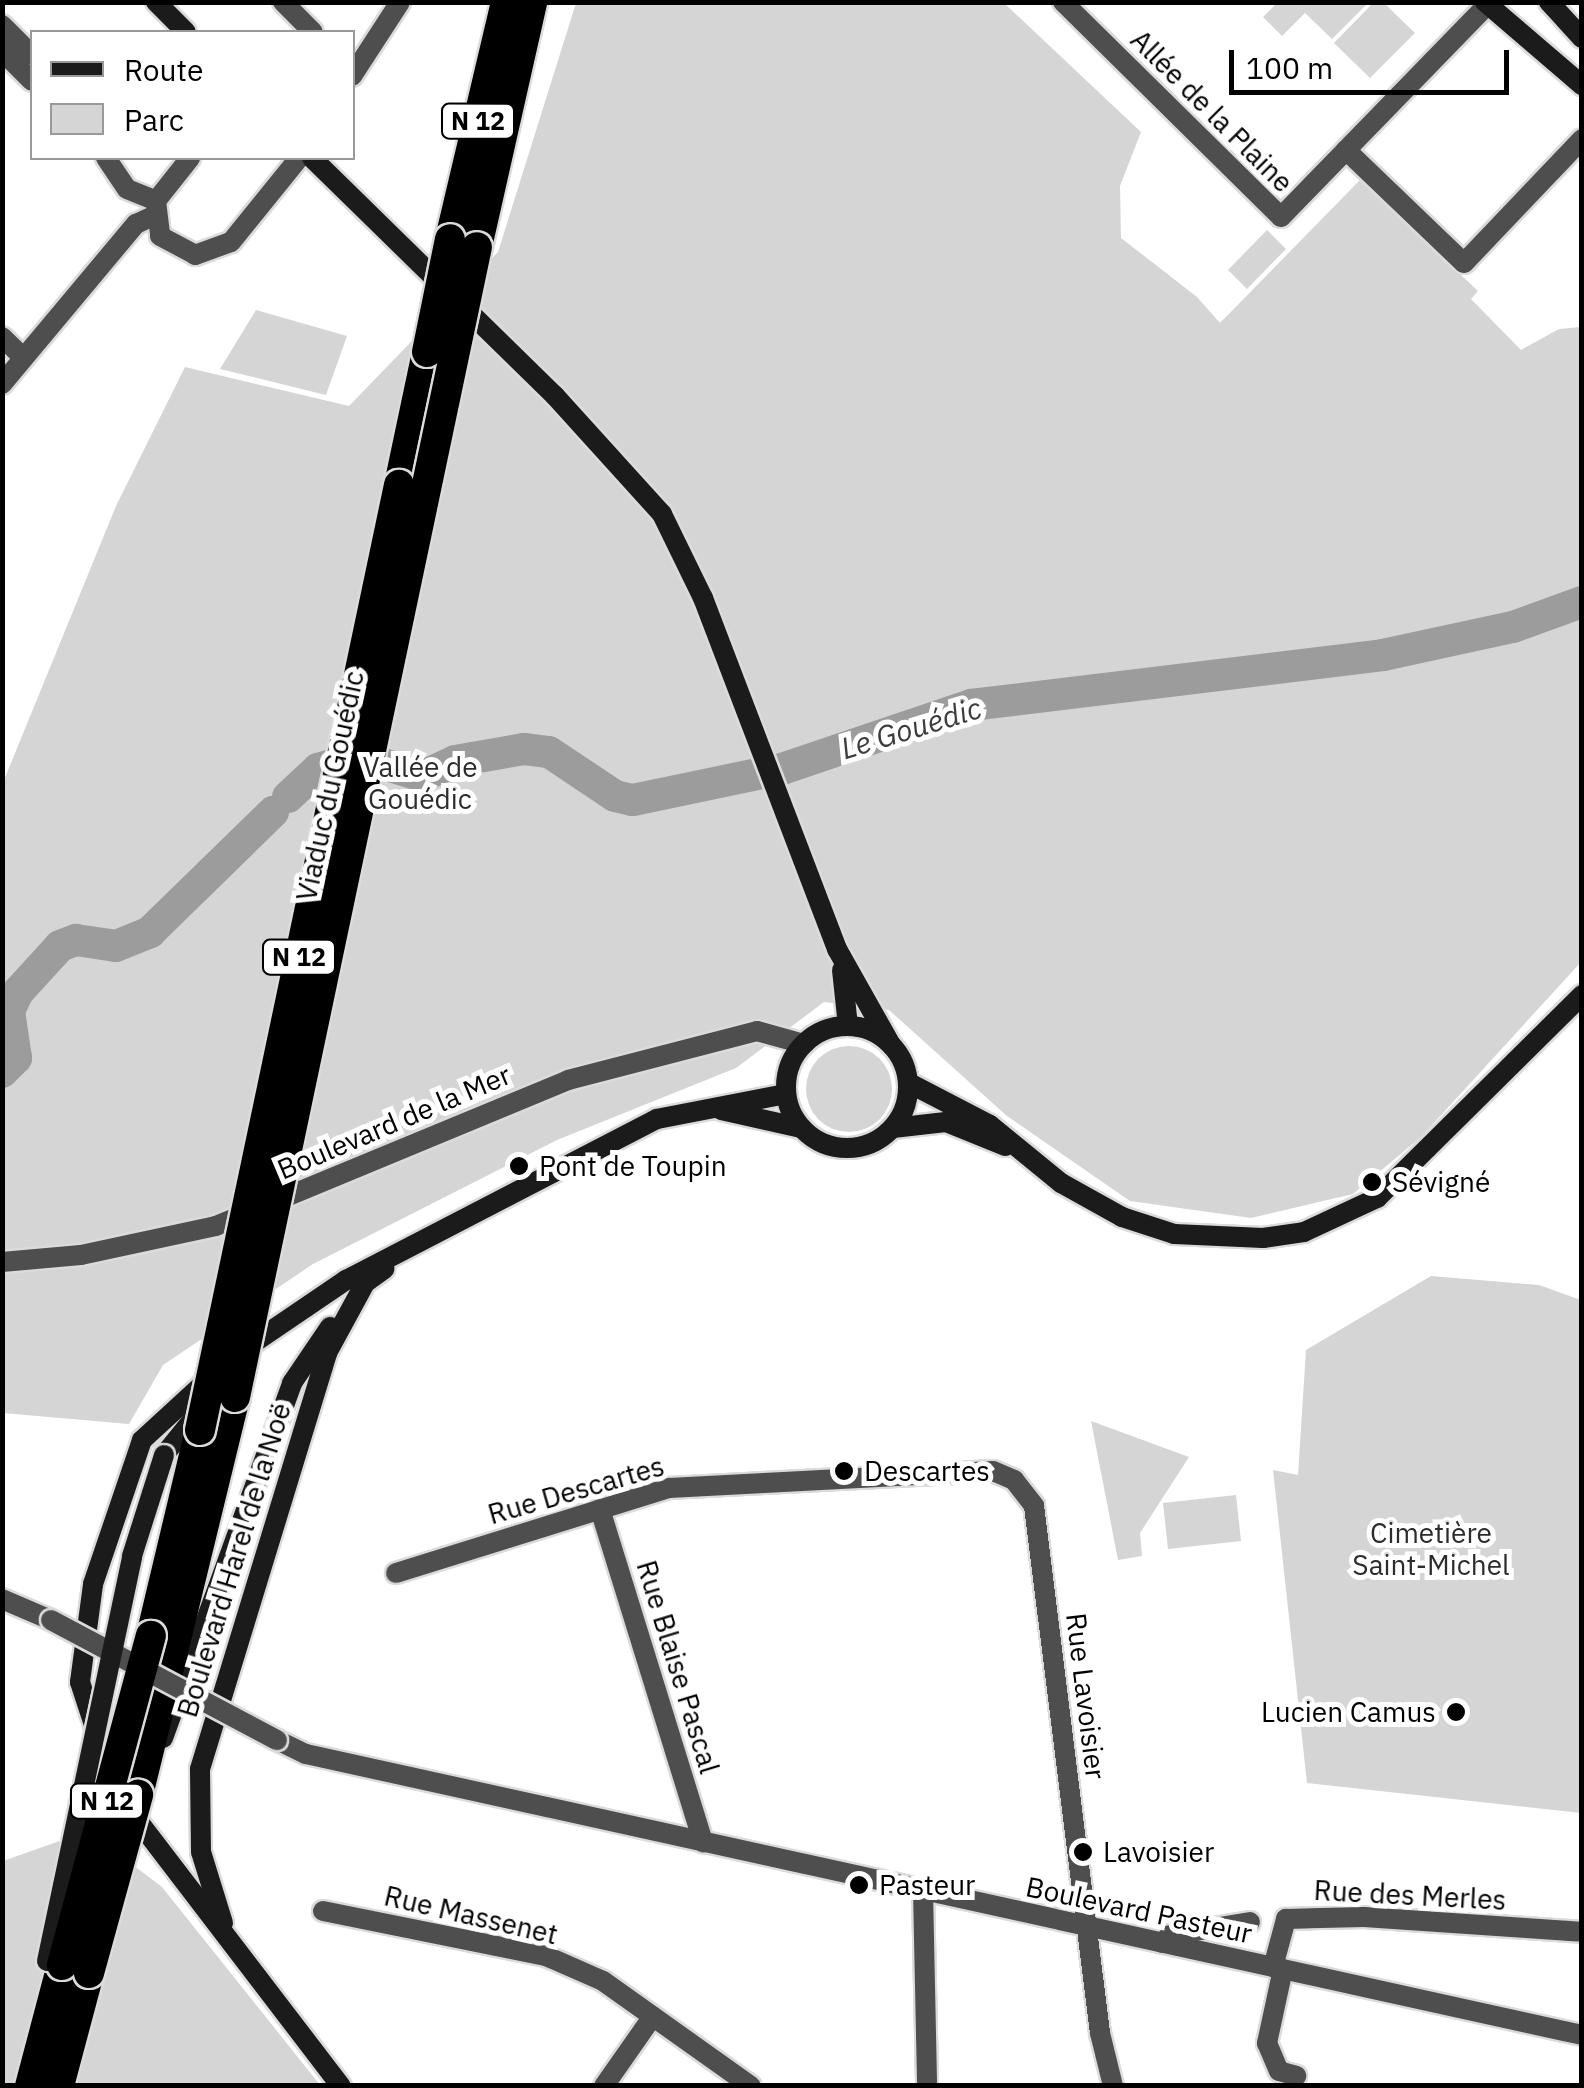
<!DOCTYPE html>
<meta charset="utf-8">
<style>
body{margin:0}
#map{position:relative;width:1584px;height:2088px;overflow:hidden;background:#fff;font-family:"IBM Plex Sans",sans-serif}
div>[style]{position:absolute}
.green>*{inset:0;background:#d5d5d5}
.round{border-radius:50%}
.river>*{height:32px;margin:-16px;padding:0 16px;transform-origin:16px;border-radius:16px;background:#9c9c9c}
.roads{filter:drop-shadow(2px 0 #dbdbdb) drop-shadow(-2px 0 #dbdbdb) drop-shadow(0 2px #dbdbdb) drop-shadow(0 -2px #dbdbdb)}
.street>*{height:20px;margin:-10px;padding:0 10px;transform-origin:10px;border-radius:10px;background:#4e4e4e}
.secondary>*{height:20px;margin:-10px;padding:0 10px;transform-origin:10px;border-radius:10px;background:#1b1b1b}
.secondary>.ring{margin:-10px;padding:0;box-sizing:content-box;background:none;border:20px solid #1b1b1b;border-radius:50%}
.highway>*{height:30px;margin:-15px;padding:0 15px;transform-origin:15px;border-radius:15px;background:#000}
.bridges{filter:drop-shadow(2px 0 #dbdbdb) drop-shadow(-2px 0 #dbdbdb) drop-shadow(0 2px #dbdbdb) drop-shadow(0 -2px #dbdbdb)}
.street-bridge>*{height:20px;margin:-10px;padding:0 10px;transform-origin:10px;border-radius:10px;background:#4e4e4e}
.secondary-bridge>*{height:20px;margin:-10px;padding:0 10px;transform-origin:10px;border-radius:10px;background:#1b1b1b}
.highway-bridge>*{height:30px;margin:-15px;padding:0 15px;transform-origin:15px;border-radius:15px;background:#000}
.dots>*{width:28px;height:28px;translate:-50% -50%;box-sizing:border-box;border:5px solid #fff;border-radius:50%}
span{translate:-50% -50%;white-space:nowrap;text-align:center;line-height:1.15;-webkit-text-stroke:10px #fff;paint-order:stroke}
.shield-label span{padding:2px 8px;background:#fff;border:2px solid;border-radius:8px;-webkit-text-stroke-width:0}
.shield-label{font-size:25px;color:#000;font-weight:700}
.street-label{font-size:28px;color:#000}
.park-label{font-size:28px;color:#2c2c2c}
.poi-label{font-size:28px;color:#000}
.left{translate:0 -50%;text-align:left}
.right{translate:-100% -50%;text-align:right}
.water-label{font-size:30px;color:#3d3d3d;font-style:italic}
.frame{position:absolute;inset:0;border:5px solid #000;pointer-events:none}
.legend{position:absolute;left:30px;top:30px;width:325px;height:130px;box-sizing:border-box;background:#fff;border:2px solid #999;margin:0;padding:12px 18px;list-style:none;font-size:30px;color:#000}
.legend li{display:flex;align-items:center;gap:20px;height:50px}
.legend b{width:50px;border:2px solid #999}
.scale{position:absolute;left:1229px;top:50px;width:280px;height:45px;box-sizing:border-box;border:5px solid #000;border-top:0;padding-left:12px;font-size:30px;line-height:35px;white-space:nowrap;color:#000;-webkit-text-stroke:8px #fff;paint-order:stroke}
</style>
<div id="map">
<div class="green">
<div style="clip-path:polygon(1278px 2px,1367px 2px,1368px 3px,1332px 39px,1305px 13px,1282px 36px,1263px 17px)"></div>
<div style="clip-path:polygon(576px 3px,1004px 3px,1141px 132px,1120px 186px,1121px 238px,1197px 297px,1220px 323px,1360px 180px,1478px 291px,1471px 299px,1521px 350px,1559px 329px,1581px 327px,1581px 962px,1421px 1137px,1353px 1194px,1251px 1218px,1130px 1201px,1007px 1116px,889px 1010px,824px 1002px,736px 1068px,557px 1140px,313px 1264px,163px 1365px,129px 1424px,3px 1413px,2px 785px,116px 506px,185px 367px,349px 406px,498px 252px)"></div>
<div style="clip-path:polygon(1373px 3px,1384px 3px,1415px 33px,1370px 78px,1334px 43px)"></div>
<div style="clip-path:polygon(1267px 230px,1286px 249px,1247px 289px,1228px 270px)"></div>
<div style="clip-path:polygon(256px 310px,347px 336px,326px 395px,220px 369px)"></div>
<div class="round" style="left:806px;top:1046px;width:86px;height:86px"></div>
<div style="clip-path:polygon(1431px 1276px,1539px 1285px,1581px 1300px,1581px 1813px,1307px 1783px,1273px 1470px,1298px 1475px,1306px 1350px)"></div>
<div style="clip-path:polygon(1091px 1421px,1189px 1457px,1140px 1533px,1142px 1556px,1118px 1560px)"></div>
<div style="clip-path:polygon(1236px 1495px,1241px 1541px,1168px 1549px,1163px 1503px)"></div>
<div style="clip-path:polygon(88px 1831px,162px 1887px,320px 2085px,3px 2086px,3px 1861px)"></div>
</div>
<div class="river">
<div style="left:288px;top:797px;width:41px;rotate:-43deg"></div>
<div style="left:318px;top:769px;width:44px;rotate:-15.9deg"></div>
<div style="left:360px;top:757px;width:66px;rotate:16.8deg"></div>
<div style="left:423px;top:776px;width:35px;rotate:-25deg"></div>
<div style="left:455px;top:761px;width:70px;rotate:-9.9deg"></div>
<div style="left:524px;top:749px;width:25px;rotate:7deg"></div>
<div style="left:549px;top:752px;width:79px;rotate:33.7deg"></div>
<div style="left:615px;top:796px;width:18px;rotate:13deg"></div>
<div style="left:633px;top:800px;width:152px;rotate:-11.8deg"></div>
<div style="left:782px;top:769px;width:200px;rotate:-18.7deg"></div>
<div style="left:971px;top:705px;width:415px;rotate:-6.9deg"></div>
<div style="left:1383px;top:655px;width:133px;rotate:-12.2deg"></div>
<div style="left:1513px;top:627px;width:73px;rotate:-19.9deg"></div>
<div style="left:2px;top:1072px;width:20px;rotate:-45deg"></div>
<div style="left:16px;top:1058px;width:48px;rotate:-98.5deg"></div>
<div style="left:9px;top:1011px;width:21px;rotate:-65deg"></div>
<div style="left:18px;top:992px;width:62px;rotate:-47.6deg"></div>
<div style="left:60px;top:946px;width:17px;rotate:-21deg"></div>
<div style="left:76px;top:940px;width:40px;rotate:8.5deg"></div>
<div style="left:116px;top:946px;width:37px;rotate:-22deg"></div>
<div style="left:150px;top:932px;width:172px;rotate:-44.3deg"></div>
</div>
<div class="roads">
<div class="street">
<div style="left:283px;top:2px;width:42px;rotate:45deg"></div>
<div style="left:1063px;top:2px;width:306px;rotate:44.6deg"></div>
<div style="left:1281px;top:217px;width:296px;rotate:-45.8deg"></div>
<div style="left:2px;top:25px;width:42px;rotate:45deg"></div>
<div style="left:2px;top:51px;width:42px;rotate:45deg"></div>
<div style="left:352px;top:76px;width:88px;rotate:-57deg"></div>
<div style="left:1346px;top:150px;width:163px;rotate:43.8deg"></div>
<div style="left:1464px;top:263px;width:171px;rotate:-46.4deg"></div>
<div style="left:106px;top:158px;width:37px;rotate:56deg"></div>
<div style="left:127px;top:189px;width:31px;rotate:22deg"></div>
<div style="left:190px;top:158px;width:55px;rotate:128.3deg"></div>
<div style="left:156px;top:201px;width:35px;rotate:83deg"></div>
<div style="left:160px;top:236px;width:40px;rotate:28deg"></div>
<div style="left:195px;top:255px;width:38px;rotate:-20deg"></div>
<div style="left:231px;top:242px;width:108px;rotate:-51deg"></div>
<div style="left:2px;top:337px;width:30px;rotate:44deg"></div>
<div style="left:2px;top:384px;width:209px;rotate:-50.1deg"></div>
<div style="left:136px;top:224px;width:23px;rotate:-25deg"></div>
<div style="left:2px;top:1262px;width:79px;rotate:-5.1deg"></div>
<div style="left:81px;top:1255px;width:138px;rotate:-12.1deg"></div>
<div style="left:216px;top:1226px;width:381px;rotate:-22.5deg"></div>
<div style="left:568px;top:1080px;width:195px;rotate:-14.5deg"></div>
<div style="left:757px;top:1031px;width:49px;rotate:15.5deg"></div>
<div style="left:600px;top:1509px;width:349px;rotate:72.8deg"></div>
<div style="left:396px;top:1573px;width:286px;rotate:-17.3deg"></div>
<div style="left:669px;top:1488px;width:324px;rotate:-3deg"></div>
<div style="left:993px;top:1471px;width:23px;rotate:23deg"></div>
<div style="left:1014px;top:1480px;width:33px;rotate:52deg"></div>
<div style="left:1034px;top:1506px;width:531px;rotate:82.86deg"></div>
<div style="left:1100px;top:2033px;width:55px;rotate:76.2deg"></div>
<div style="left:2px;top:1599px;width:53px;rotate:23.2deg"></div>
<div style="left:277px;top:1740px;width:32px;rotate:26deg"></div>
<div style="left:306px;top:1754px;width:1307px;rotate:12.42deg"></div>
<div style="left:923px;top:1890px;width:196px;rotate:88.8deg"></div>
<div style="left:323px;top:1911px;width:227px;rotate:11.4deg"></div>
<div style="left:546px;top:1956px;width:62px;rotate:23.7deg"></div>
<div style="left:603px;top:1981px;width:181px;rotate:35.4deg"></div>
<div style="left:1162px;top:1943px;width:11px;rotate:-45deg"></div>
<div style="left:1170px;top:1935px;width:81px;rotate:-9.2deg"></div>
<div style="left:1273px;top:1967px;width:50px;rotate:-74.8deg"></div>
<div style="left:1286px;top:1919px;width:78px;rotate:-1.5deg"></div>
<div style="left:1364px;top:1917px;width:219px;rotate:3.9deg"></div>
<div style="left:1283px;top:1969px;width:76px;rotate:102.2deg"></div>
<div style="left:1267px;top:2043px;width:30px;rotate:67deg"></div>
<div style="left:1279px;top:2071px;width:18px;rotate:16deg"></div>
<div style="left:604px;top:2086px;width:85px;rotate:-55deg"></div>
</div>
<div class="secondary">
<div style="left:156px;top:2px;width:42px;rotate:45deg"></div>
<div style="left:1485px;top:2px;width:128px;rotate:40.6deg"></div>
<div style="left:1549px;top:2px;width:49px;rotate:47.5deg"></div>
<div style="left:312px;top:158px;width:340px;rotate:44.4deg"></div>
<div style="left:555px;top:396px;width:159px;rotate:47.8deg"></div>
<div style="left:662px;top:514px;width:93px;rotate:64deg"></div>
<div style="left:703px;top:598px;width:376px;rotate:69.1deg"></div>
<div style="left:837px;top:949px;width:110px;rotate:60.6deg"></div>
<div style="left:842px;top:970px;width:56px;rotate:83.9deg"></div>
<div class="ring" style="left:786px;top:1026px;width:102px;height:102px"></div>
<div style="left:909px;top:1083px;width:91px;rotate:27.4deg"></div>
<div style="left:990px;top:1125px;width:92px;rotate:39.2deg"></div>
<div style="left:1061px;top:1183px;width:70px;rotate:29.1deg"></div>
<div style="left:1122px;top:1217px;width:55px;rotate:18.1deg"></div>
<div style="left:1174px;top:1234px;width:89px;rotate:2.6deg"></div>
<div style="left:1263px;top:1238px;width:41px;rotate:-8.3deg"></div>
<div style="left:1304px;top:1232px;width:81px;rotate:-25deg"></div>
<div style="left:1377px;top:1198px;width:289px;rotate:-44.7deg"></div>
<div style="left:721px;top:1110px;width:82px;rotate:12.7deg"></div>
<div style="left:893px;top:1128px;width:53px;rotate:-6.5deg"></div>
<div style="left:946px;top:1122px;width:64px;rotate:22.1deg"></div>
<div style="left:243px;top:1350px;width:125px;rotate:-34.2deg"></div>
<div style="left:346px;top:1280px;width:350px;rotate:-27.4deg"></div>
<div style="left:657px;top:1119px;width:131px;rotate:-11deg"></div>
<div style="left:164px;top:1455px;width:62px;rotate:-50.9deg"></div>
<div style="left:163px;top:1738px;width:378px;rotate:-70deg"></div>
<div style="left:292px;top:1383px;width:68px;rotate:-55.8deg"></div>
<div style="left:112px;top:1780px;width:103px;rotate:-108.1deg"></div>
<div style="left:80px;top:1682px;width:99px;rotate:-82.4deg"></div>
<div style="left:93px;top:1584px;width:152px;rotate:-71.2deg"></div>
<div style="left:142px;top:1440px;width:96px;rotate:-42.5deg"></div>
<div style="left:129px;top:1809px;width:349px;rotate:52.6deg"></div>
<div style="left:223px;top:1923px;width:74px;rotate:-107.2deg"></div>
<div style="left:201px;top:1852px;width:83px;rotate:-90.7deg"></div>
<div style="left:200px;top:1769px;width:435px;rotate:-73deg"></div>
<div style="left:327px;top:1353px;width:80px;rotate:-61.5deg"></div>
<div style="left:365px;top:1283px;width:24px;rotate:-36deg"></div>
</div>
<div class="highway">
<div style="left:450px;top:239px;width:244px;rotate:-76.7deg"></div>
<div style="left:477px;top:247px;width:251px;rotate:-77.3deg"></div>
<div style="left:399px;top:485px;width:136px;rotate:-78.1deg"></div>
<div style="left:151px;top:1636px;width:212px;rotate:-76.6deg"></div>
<div style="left:138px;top:1795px;width:410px;rotate:-76.3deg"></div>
<div style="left:30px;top:2086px;width:125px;rotate:-75.2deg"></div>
<div style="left:59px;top:2086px;width:117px;rotate:-75.1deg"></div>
</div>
</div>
<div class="bridges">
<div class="street-bridge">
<div style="left:51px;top:1620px;width:256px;rotate:28deg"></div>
</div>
<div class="secondary-bridge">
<div style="left:47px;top:1961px;width:414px;rotate:-78.1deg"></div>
<div style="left:132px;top:1556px;width:106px;rotate:-72.4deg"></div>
</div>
<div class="highway-bridge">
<div style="left:427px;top:352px;width:115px;rotate:-78.5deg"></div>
<div style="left:235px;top:1397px;width:1175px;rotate:-78.12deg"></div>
<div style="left:200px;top:1430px;width:966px;rotate:-78.11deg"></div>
<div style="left:62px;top:1965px;width:341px;rotate:-74.9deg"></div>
<div style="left:89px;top:1973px;width:185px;rotate:-74.6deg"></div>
</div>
</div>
<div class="dots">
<div style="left:519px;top:1166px;background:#000"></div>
<div style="left:1372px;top:1182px;background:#000"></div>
<div style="left:844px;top:1471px;background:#000"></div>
<div style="left:1456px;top:1712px;background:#000"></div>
<div style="left:1083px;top:1852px;background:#000"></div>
<div style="left:859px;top:1885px;background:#000"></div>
</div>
<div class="shield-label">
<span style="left:478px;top:121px">N 12</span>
<span style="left:299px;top:957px">N 12</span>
<span style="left:107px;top:1801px">N 12</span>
</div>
<div class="street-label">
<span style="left:1212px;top:111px;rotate:45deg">Allée de la Plaine</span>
<span style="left:330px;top:786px;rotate:-78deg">Viaduc du Gouédic</span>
<span style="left:394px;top:1122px;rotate:-23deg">Boulevard de la Mer</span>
<span style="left:576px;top:1490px;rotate:-16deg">Rue Descartes</span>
<span style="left:234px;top:1560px;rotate:-73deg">Boulevard Harel de la Noë</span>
<span style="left:678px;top:1667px;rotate:73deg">Rue Blaise Pascal</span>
<span style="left:1086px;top:1696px;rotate:83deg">Rue Lavoisier</span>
<span style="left:1410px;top:1895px;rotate:3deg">Rue des Merles</span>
<span style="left:1139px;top:1910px;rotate:12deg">Boulevard Pasteur</span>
<span style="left:471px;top:1915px;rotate:13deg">Rue Massenet</span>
</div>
<div class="park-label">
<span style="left:420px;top:783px">Vallée de<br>Gouédic</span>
<span style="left:1431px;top:1549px">Cimetière<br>Saint-Michel</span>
</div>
<div class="poi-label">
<span class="left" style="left:539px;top:1166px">Pont de Toupin</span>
<span class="left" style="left:1392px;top:1182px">Sévigné</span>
<span class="left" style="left:864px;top:1471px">Descartes</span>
<span class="right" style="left:1436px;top:1712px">Lucien Camus</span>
<span class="left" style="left:1103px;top:1852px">Lavoisier</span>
<span class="left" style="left:879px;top:1885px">Pasteur</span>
</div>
<div class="water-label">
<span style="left:911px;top:728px;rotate:-17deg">Le Gouédic</span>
</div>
<div class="frame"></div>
<ul class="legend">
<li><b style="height:12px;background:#1b1b1b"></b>Route</li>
<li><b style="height:28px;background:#d5d5d5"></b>Parc</li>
</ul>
<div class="scale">100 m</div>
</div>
